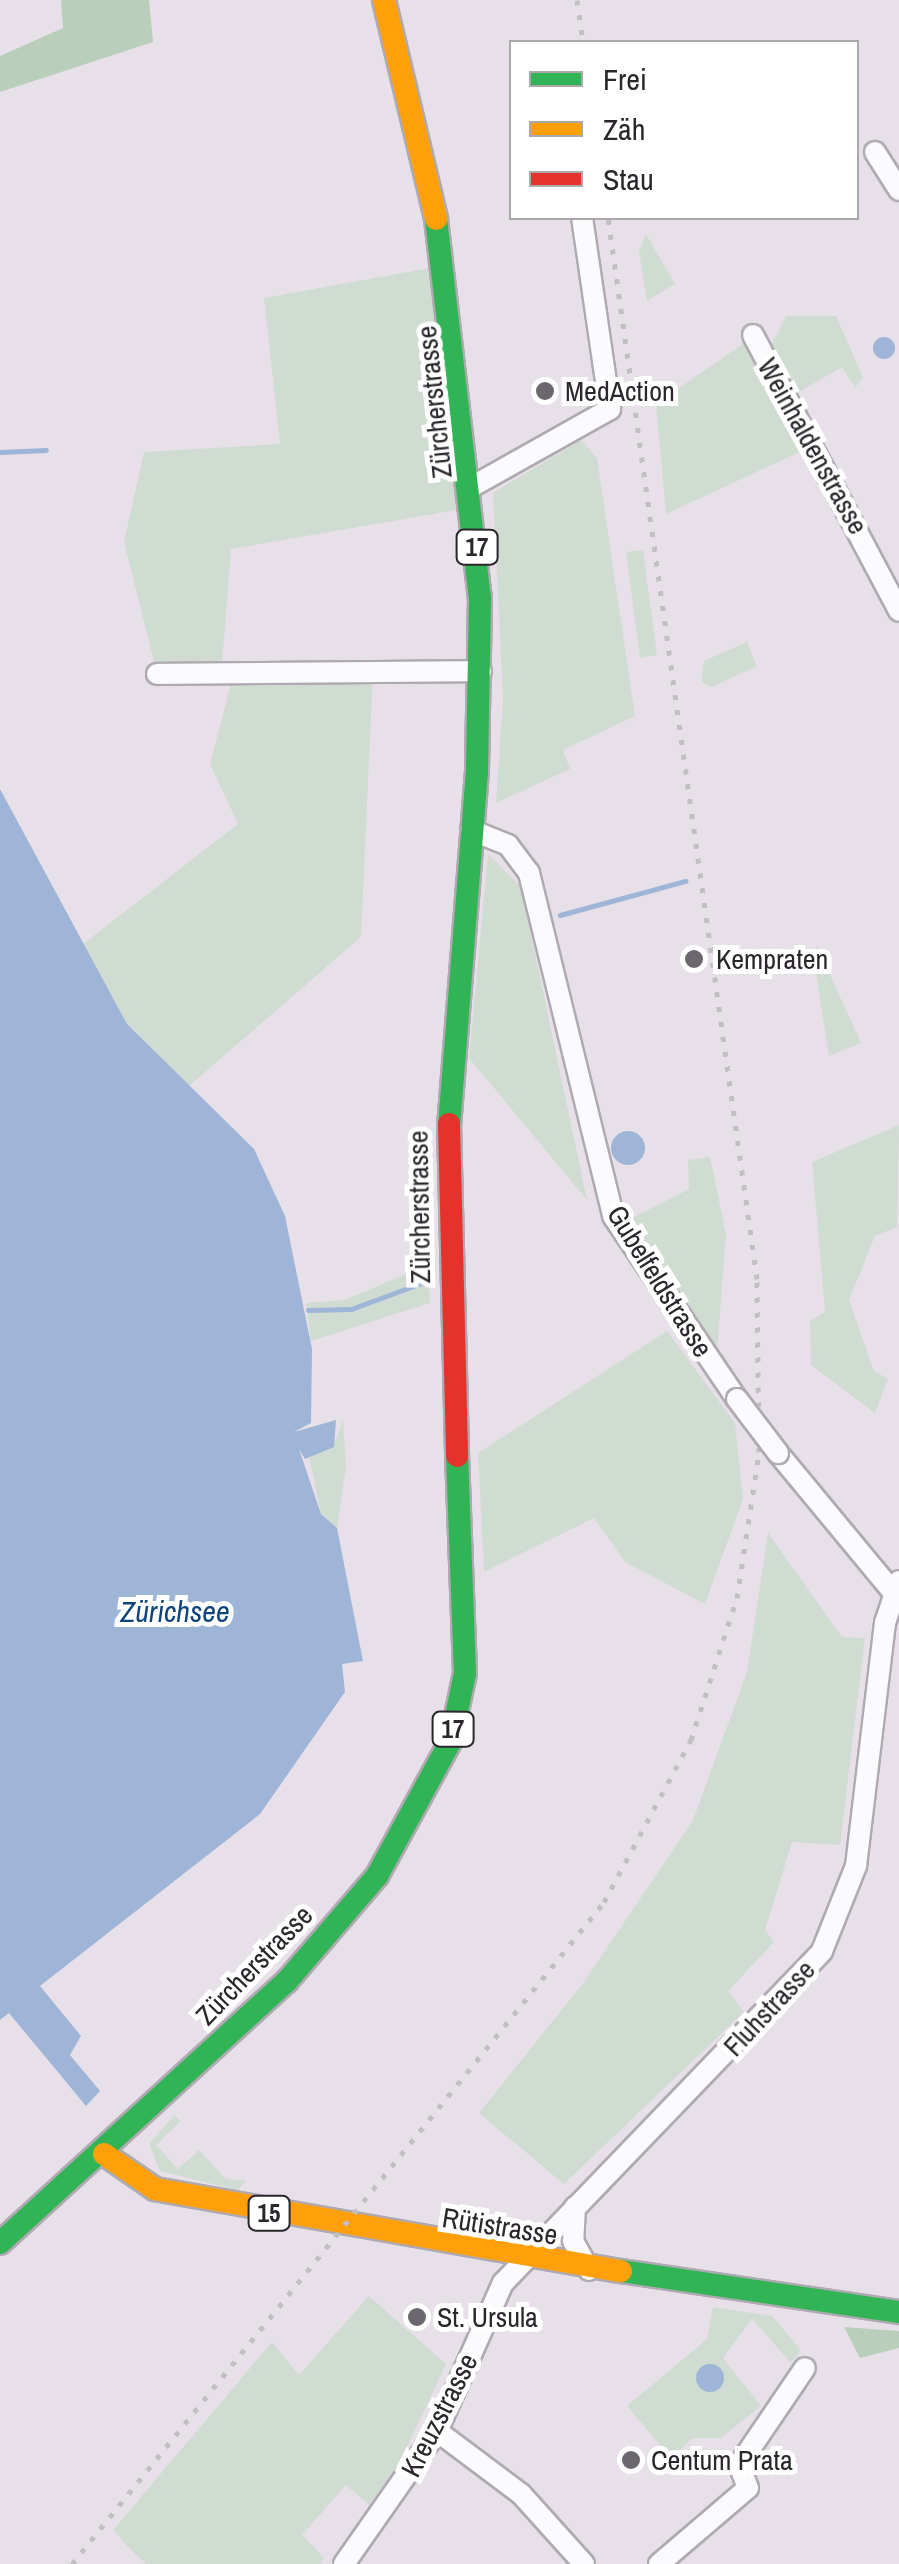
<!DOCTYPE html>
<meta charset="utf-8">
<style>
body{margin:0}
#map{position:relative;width:899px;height:2564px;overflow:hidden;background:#e7e0e9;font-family:"Archivo Narrow",sans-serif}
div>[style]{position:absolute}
.green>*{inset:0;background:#d0dcd1}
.forest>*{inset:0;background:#b9cebb}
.water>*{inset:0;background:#9eb5d7}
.round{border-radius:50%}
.stream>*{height:5px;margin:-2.5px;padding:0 2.5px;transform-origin:2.5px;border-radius:2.5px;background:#9eb5d7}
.roads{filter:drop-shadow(2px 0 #afaab1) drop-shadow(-2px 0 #afaab1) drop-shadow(0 2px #afaab1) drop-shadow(0 -2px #afaab1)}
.street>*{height:20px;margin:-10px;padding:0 10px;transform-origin:10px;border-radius:10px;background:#fbfafc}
.fast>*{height:22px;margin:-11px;padding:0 11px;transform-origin:11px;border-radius:11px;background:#30b455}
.slow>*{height:22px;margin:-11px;padding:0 11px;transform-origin:11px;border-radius:11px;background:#ff9f0a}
.jam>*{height:22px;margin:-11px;padding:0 11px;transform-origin:11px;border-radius:11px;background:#e5322d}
.rail>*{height:5px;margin-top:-2.5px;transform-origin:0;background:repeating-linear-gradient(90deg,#c1bfc1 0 5px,transparent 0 15px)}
.bridges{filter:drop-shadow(2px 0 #afaab1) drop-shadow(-2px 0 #afaab1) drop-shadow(0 2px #afaab1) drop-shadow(0 -2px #afaab1)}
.street-bridge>*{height:20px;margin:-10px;padding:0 10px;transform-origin:10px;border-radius:10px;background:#fbfafc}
.dots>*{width:28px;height:28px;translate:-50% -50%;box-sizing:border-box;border:5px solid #fff;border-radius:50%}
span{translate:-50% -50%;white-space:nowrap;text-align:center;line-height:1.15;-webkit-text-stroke:10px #fff;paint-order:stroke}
.shield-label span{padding:2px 8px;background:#fff;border:2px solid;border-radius:8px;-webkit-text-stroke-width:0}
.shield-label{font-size:25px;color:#2a262c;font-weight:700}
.poi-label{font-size:28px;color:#2a262c}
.left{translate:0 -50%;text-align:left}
.street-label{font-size:28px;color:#2a262c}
.water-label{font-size:30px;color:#0e447a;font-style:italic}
.legend{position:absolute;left:509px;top:40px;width:350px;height:180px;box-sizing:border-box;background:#fff;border:2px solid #aaa8ab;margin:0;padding:12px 18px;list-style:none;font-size:30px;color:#2a262c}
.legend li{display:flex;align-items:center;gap:20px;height:50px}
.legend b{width:50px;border:2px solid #aaa8ab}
</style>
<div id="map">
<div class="green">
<div style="clip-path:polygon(646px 234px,675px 284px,647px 301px,639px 252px)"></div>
<div style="clip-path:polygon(447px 265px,474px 507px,231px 549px,222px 666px,157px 674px,124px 542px,144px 452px,280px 444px,264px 298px)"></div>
<div style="clip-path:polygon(786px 316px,836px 316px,863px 377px,855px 388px,842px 367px,792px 396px,769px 350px)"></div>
<div style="clip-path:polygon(750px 339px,806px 449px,666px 514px,656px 404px)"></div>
<div style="clip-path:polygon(581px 440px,597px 458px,635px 716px,563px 750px,570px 769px,496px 803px,503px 699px,493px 493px)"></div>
<div style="clip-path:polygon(643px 550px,657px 655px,640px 658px,626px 552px)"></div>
<div style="clip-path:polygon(747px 642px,757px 666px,712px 687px,701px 682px,704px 661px)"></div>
<div style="clip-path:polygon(235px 669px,373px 672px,361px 937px,189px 1086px,127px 1024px,83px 944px,238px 824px,210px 764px)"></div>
<div style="clip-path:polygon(488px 854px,521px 887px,587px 1200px,469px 1058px)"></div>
<div style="clip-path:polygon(817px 946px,861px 1043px,829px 1056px,813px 955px)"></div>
<div style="clip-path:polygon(899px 1125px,897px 1227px,875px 1236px,849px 1300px,874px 1371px,888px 1379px,875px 1413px,811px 1365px,810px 1321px,825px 1312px,812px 1162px)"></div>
<div style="clip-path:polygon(710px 1157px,726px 1234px,717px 1352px,628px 1220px,689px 1189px,688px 1160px)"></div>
<div style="clip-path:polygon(428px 1265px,430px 1303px,311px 1341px,306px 1303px,344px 1300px)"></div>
<div style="clip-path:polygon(667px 1331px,735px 1423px,743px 1499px,705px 1604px,625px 1562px,594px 1518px,484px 1572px,478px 1453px)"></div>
<div style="clip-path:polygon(343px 1419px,346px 1467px,337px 1528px,321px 1514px,309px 1457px,337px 1438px)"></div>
<div style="clip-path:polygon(768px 1533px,842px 1637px,865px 1638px,840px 1845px,792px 1842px,765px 1930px,774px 1942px,728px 1991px,744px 2012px,564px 2184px,479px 2113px,584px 1982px,693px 1820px,747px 1672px)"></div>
<div style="clip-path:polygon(174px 2115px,181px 2121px,156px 2145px,178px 2169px,199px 2150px,226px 2179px,247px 2181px,237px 2190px,160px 2171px,149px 2144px)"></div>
<div style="clip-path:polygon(369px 2296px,446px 2364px,400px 2462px,369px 2505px,346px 2485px,302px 2535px,324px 2558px,320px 2564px,146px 2564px,131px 2550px,113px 2530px,272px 2342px,299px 2375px)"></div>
<div style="clip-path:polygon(713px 2307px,772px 2316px,801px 2350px,791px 2363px,752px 2319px,723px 2358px,761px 2406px,721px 2438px,693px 2438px,671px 2458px,627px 2406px,707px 2339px)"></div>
</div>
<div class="forest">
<div style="clip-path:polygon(61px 0,149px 0,153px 42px,0 92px,0 56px,63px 28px)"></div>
<div style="clip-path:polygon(844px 2327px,899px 2331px,899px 2348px,860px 2358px)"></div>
</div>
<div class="water">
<div class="round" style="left:873px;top:337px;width:22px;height:22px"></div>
<div style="clip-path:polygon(0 789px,127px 1024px,254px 1149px,285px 1216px,312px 1349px,311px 1423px,294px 1432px,336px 1420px,334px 1447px,305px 1459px,299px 1449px,321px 1514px,337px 1528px,363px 1661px,342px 1664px,345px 1692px,260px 1814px,40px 1986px,81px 2036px,70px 2055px,100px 2091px,86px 2106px,9px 2013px,0 2020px)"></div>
<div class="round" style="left:611px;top:1131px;width:34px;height:34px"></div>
<div class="round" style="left:696px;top:2364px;width:28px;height:28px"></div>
</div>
<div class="stream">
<div style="left:0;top:452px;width:46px;rotate:-2.5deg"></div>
<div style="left:560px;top:915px;width:130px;rotate:-15.2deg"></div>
<div style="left:308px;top:1310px;width:43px;rotate:-1.3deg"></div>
<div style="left:351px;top:1309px;width:84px;rotate:-20.2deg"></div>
</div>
<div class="roads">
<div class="street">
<div style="left:875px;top:152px;width:45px;rotate:57.7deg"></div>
<div style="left:753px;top:335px;width:312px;rotate:62.1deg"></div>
<div style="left:473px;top:486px;width:157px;rotate:-29.3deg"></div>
<div style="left:610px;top:409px;width:193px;rotate:-98.3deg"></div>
<div style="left:157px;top:674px;width:324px;rotate:-0.5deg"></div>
<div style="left:471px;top:830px;width:40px;rotate:22deg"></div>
<div style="left:508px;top:845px;width:35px;rotate:53deg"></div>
<div style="left:529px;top:873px;width:353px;rotate:76.2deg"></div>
<div style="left:613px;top:1216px;width:221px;rotate:55.9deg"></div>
<div style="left:778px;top:1453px;width:180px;rotate:50.4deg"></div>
<div style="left:575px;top:2207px;width:34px;rotate:93deg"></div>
<div style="left:573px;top:2241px;width:33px;rotate:61deg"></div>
<div style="left:437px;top:2431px;width:105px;rotate:36.9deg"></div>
<div style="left:521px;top:2494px;width:94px;rotate:48deg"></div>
<div style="left:344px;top:2564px;width:162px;rotate:-55deg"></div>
<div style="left:437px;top:2431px;width:162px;rotate:-66deg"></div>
<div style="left:503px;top:2283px;width:460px;rotate:-46.1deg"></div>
<div style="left:822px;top:1951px;width:92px;rotate:-68.2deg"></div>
<div style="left:856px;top:1866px;width:245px;rotate:-83.2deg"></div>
<div style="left:885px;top:1623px;width:44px;rotate:-71.6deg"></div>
<div style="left:659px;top:2564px;width:117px;rotate:-40.5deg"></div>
<div style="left:748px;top:2488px;width:25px;rotate:-111deg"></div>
<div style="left:739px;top:2465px;width:117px;rotate:-55.8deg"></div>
</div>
<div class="fast">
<div style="left:436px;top:219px;width:381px;rotate:83.4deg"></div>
<div style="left:480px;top:597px;width:174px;rotate:91deg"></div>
<div style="left:477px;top:771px;width:354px;rotate:94.5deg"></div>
<div style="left:0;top:2243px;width:389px;rotate:-42.4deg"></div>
<div style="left:287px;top:1981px;width:138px;rotate:-49.4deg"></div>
<div style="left:377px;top:1876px;width:155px;rotate:-61.4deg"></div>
<div style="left:451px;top:1740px;width:68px;rotate:-78.2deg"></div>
<div style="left:465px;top:1673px;width:217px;rotate:-92.1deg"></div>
<div style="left:621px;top:2271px;width:281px;rotate:8.4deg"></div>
</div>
<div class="slow">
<div style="left:384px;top:0;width:225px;rotate:76.6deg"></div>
<div style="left:104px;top:2154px;width:62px;rotate:34.5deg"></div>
<div style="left:155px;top:2189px;width:473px;rotate:10deg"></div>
</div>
<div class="jam">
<div style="left:449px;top:1124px;width:332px;rotate:88.6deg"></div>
</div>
</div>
<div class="rail">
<div style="left:577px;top:0;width:42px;rotate:81.9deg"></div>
<div style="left:72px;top:2564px;width:849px;rotate:-51.21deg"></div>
<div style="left:604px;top:1902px;width:184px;rotate:-61.8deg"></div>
<div style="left:691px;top:1740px;width:149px;rotate:-72.1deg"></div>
<div style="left:737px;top:1598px;width:148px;rotate:-81.4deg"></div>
<div style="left:759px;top:1452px;width:173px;rotate:-90.7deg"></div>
<div style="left:757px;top:1279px;width:1071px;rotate:-97.99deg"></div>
</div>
<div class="bridges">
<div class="street-bridge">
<div style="left:737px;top:1399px;width:68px;rotate:52.8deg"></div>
</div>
</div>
<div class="dots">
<div style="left:545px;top:391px;background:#6c676e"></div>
<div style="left:694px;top:959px;background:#6c676e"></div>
<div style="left:417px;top:2317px;background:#6c676e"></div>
<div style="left:631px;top:2460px;background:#6c676e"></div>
</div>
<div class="shield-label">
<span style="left:477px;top:547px">17</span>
<span style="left:453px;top:1729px">17</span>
<span style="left:269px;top:2213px">15</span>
</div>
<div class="poi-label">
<span class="left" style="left:565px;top:391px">MedAction</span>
<span class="left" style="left:716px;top:959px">Kempraten</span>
<span class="left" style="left:437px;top:2317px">St. Ursula</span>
<span class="left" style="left:651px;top:2460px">Centum Prata</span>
</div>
<div class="street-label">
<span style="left:434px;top:402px;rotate:-96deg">Zürcherstrasse</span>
<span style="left:813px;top:446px;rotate:61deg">Weinhaldenstrasse</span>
<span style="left:419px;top:1207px;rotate:-91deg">Zürcherstrasse</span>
<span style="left:660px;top:1281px;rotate:58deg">Gubelfeldstrasse</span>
<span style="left:254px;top:1965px;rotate:-46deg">Zürcherstrasse</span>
<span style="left:769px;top:2008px;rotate:-47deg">Fluhstrasse</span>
<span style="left:500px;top:2226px;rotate:9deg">Rütistrasse</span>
<span style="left:439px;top:2415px;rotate:-63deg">Kreuzstrasse</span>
</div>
<div class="water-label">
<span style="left:175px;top:1611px">Zürichsee</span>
</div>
<ul class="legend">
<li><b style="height:12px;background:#30b455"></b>Frei</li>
<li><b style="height:12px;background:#ff9f0a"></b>Zäh</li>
<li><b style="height:12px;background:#e5322d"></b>Stau</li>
</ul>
</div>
